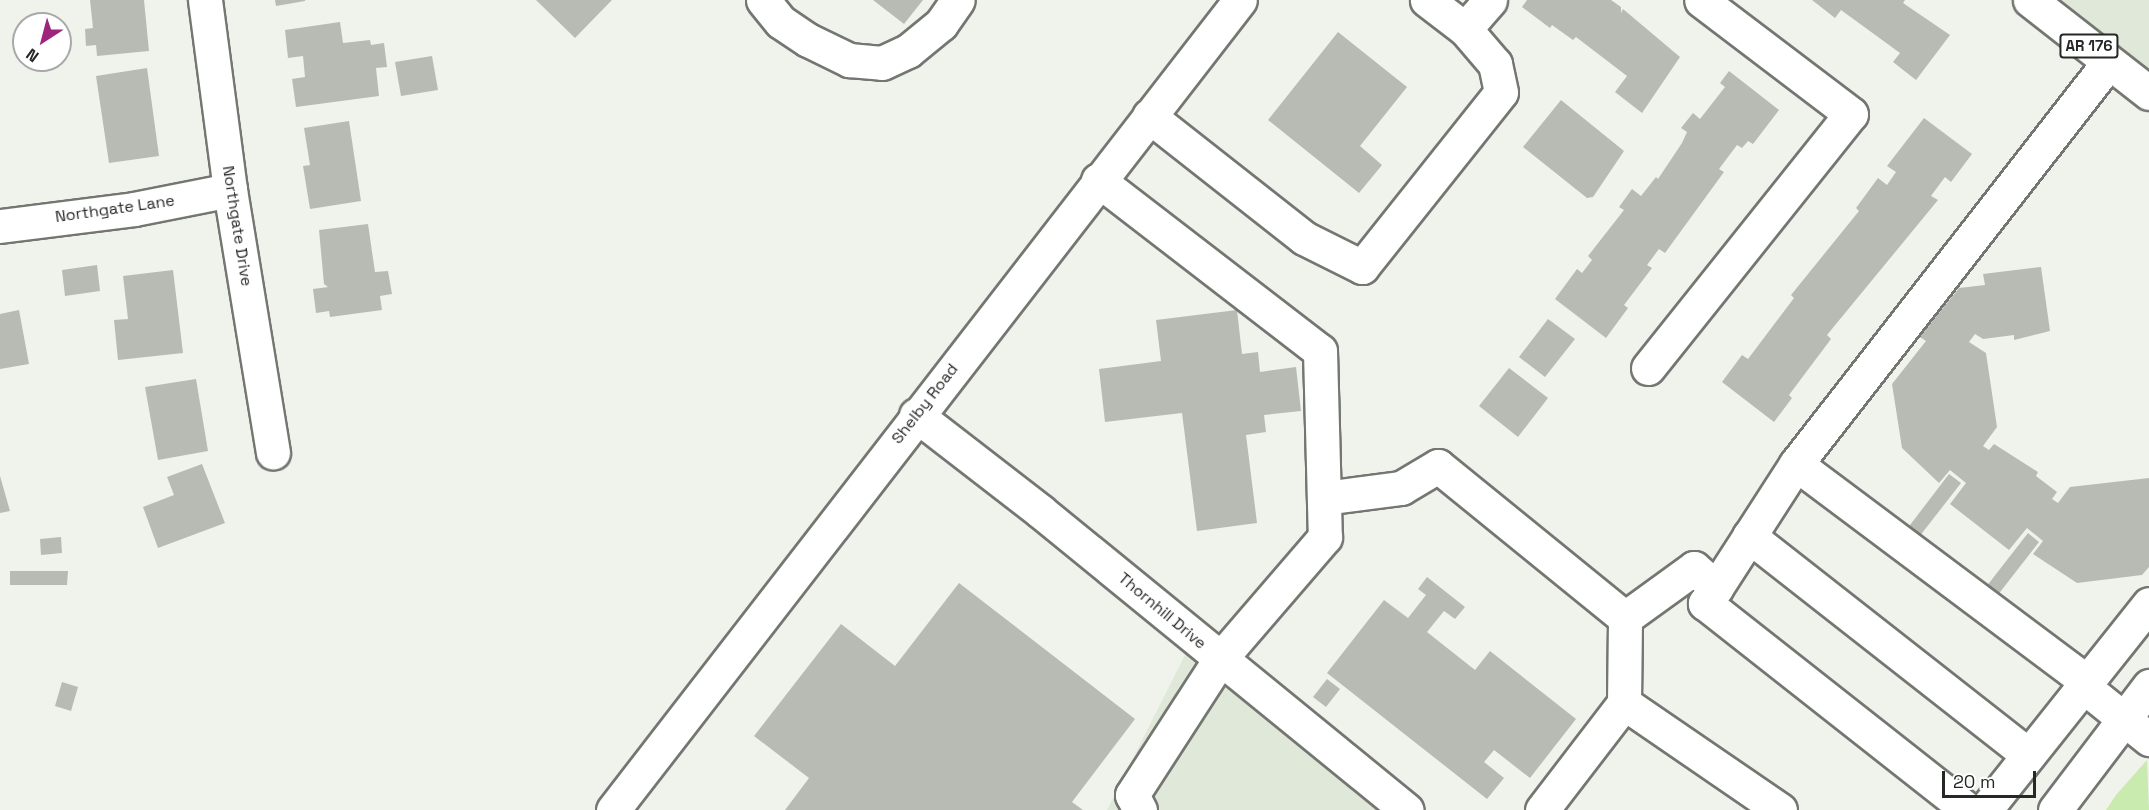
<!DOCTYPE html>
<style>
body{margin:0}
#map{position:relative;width:2149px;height:810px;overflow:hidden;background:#eff3ec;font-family:"Space Grotesk",sans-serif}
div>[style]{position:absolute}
.built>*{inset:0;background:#e0e8da}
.green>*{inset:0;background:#c9ebaf}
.building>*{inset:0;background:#b7bbb4}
.roads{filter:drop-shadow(2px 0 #747771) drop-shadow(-2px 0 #747771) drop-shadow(0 2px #747771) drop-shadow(0 -2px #747771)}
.minor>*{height:33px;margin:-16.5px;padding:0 16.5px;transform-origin:16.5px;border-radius:16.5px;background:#fff}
.major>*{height:33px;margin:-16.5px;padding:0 16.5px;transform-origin:16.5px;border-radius:16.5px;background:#fff}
span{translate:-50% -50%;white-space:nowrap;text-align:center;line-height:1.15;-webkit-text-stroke:4.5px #fff;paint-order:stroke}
.shield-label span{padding:2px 4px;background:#fff;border:2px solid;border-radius:4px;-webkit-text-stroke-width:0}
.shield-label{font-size:15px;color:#262825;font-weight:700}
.street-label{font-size:16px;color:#262825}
.north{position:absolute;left:12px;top:12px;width:60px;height:60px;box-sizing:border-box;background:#fff;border:2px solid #a8a9a8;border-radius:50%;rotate:216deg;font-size:16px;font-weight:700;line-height:24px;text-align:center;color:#262825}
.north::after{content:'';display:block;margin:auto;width:21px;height:27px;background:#9e257c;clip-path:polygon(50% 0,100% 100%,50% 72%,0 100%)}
.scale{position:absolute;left:1942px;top:771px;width:94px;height:27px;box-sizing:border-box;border:3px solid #262825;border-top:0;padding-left:8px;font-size:18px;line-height:21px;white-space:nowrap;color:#262825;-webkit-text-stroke:4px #fff;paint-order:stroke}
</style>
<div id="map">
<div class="built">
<div style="clip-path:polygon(2030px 0,2149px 0,2149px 93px)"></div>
<div style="clip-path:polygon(1194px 637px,1408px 810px,1107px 810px)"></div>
</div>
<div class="green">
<div style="clip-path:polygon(2147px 760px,2149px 810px,2106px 810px,2116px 795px)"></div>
</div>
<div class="building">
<div style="clip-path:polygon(90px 0,144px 0,149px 51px,97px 56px,96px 45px,86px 46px,85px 29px,93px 28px)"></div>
<div style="clip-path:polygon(275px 0,305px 0,305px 1px,276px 6px)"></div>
<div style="clip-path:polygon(536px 0,612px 0,575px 38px)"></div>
<div style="clip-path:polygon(873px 0,923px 0,904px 24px)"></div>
<div style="clip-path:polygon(1527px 0,1611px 0,1621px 7px,1621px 13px,1623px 9px,1680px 57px,1642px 113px,1615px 92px,1627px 76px,1576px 37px,1573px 40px,1552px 25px,1550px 28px,1522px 7px)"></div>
<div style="clip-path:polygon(1812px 0,1905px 0,1903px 3px,1950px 35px,1916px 80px,1893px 62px,1900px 53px,1841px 10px,1835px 18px)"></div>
<div style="clip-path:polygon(340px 22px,343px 43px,370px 40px,371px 45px,384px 43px,387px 67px,376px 68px,379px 96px,296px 107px,292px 79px,305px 77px,303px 56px,288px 58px,285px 30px)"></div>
<div style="clip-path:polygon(1338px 32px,1407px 87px,1360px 146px,1382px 165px,1359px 193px,1268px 120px)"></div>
<div style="clip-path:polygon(432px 56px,438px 90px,401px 96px,395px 62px)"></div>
<div style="clip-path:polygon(147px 68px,159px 156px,109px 163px,96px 76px)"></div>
<div style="clip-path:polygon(1729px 71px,1779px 110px,1753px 144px,1748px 141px,1742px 148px,1737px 145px,1719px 169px,1724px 172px,1665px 253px,1659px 249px,1647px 265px,1652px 268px,1624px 305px,1628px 308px,1606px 338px,1555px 299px,1577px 269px,1582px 273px,1592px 260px,1588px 256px,1624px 210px,1619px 207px,1632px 189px,1641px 196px,1656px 177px,1658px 179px,1682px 143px,1687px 132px,1681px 128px,1693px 113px,1700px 119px,1725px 87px,1720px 83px)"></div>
<div style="clip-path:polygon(1561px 100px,1624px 151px,1593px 197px,1587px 198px,1523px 147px)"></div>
<div style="clip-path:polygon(1924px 118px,1972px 154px,1951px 182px,1945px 177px,1931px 196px,1938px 200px,1827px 335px,1831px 339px,1789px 395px,1792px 398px,1774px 422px,1722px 382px,1742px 355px,1748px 359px,1794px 298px,1791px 295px,1859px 211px,1856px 208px,1878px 178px,1887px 185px,1896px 172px,1887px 166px)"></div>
<div style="clip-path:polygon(349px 121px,361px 201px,310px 209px,303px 166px,310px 165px,304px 128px)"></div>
<div style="clip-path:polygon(368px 224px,375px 272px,388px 271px,392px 294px,380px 296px,382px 310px,330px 317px,329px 311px,316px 313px,313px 289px,328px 287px,324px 284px,319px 230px)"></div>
<div style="clip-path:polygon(97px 265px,100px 291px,65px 296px,62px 270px)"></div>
<div style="clip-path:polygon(2041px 267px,2050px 331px,2014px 340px,2014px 335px,1983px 339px,1975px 334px,1969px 342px,1986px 353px,1997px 427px,1983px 446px,1989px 450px,1994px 444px,2038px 472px,2036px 476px,2057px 492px,2052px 499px,2058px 503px,2070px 487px,2149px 478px,2149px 567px,2142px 575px,2077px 583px,2033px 554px,2043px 541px,2027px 528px,2009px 550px,1950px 504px,1966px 483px,1950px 470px,1939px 483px,1902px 448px,1892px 384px,1926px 341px,1920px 337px,1959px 288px,1985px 285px,1983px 274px)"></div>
<div style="clip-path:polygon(173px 270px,183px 353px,118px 360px,114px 320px,128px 319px,123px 276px)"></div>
<div style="clip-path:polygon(19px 310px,29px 364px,0 369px,0 314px)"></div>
<div style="clip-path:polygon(1237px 310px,1242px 354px,1258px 352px,1260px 372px,1296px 367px,1301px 411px,1264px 415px,1266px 432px,1246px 435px,1257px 523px,1197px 531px,1182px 413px,1105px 422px,1099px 369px,1161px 361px,1156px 320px)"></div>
<div style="clip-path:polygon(1548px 319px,1575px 339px,1545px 377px,1519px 357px)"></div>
<div style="clip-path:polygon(1509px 368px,1548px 398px,1518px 437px,1479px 406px)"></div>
<div style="clip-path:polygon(196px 379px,208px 451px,158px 460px,145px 387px)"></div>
<div style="clip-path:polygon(202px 464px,225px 523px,158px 548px,143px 507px,174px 495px,167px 477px)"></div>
<div style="clip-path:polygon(1949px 474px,1961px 483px,1919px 537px,1907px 529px)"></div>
<div style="clip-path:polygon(0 476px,10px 511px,0 513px)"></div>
<div style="clip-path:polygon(2028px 533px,2039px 542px,1997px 596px,1986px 587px)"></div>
<div style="clip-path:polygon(61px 537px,62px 553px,41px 555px,40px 539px)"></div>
<div style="clip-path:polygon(10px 571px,68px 571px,67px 585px,10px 585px)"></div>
<div style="clip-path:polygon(1427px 577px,1465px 607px,1455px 619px,1444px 611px,1427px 632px,1475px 670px,1490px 651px,1576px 719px,1530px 778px,1494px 750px,1484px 762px,1504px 778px,1487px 799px,1327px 673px,1384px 600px,1408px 618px,1426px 595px,1418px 589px)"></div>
<div style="clip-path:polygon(959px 583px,1135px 719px,1072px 802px,1083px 810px,785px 810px,809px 778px,754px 736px,841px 624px,895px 666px)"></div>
<div style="clip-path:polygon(1327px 679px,1340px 689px,1326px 707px,1313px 697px)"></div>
<div style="clip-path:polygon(62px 682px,78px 687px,71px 711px,55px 706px)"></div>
</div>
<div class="roads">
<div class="minor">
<div style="left:205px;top:0;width:192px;rotate:82.5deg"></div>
<div style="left:230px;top:190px;width:266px;rotate:80.7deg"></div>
<div style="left:763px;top:0;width:28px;rotate:51deg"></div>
<div style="left:781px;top:22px;width:32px;rotate:34deg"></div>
<div style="left:808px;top:40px;width:46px;rotate:26deg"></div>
<div style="left:849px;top:60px;width:33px;rotate:5deg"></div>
<div style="left:882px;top:63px;width:29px;rotate:-25deg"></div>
<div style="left:908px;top:51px;width:43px;rotate:-39.3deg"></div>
<div style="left:941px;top:24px;width:29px;rotate:-55deg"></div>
<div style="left:1465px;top:29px;width:38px;rotate:-49deg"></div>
<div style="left:1149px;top:116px;width:197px;rotate:38.2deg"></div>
<div style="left:1304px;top:238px;width:65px;rotate:26.6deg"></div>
<div style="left:1362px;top:267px;width:223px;rotate:-51.5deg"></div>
<div style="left:1501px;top:92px;width:29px;rotate:-102deg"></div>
<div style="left:1495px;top:64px;width:46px;rotate:-130.6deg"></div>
<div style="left:1465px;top:29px;width:48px;rotate:-142.7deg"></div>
<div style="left:1098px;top:180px;width:280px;rotate:37.6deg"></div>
<div style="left:1320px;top:351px;width:186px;rotate:88.5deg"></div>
<div style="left:1325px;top:537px;width:161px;rotate:130.7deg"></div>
<div style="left:1220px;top:659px;width:162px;rotate:122.9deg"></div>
<div style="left:1132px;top:795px;width:17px;rotate:62deg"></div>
<div style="left:0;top:226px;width:135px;rotate:-7.2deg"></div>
<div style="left:134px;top:209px;width:98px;rotate:-11.2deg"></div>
<div style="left:1648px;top:368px;width:325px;rotate:-51.4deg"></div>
<div style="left:1851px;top:114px;width:188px;rotate:-142.8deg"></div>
<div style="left:916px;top:415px;width:157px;rotate:37.7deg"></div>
<div style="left:1040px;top:511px;width:473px;rotate:39.2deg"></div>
<div style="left:1796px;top:464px;width:364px;rotate:36.8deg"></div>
<div style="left:1324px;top:498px;width:78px;rotate:-7.4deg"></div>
<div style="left:1401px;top:488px;width:43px;rotate:-30.7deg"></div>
<div style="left:1438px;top:466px;width:241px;rotate:39.1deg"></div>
<div style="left:1625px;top:618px;width:85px;rotate:-35.9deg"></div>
<div style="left:1694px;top:568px;width:30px;rotate:42deg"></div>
<div style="left:1716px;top:588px;width:19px;rotate:126deg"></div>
<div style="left:1705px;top:603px;width:335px;rotate:38.2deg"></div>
<div style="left:1749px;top:536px;width:355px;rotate:38.1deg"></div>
<div style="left:1716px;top:588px;width:148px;rotate:-57.2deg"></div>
<div style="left:1796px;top:464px;width:509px;rotate:-52.1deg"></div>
<div style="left:2083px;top:686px;width:85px;rotate:38.8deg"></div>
<div style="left:1624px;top:703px;width:189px;rotate:34.4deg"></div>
<div style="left:613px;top:810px;width:1024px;rotate:-52.26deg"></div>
<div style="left:1542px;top:810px;width:135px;rotate:-52.5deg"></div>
<div style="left:1624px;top:703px;width:85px;rotate:-89.3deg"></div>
<div style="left:1985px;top:810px;width:263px;rotate:-51.5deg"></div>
<div style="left:2055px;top:810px;width:156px;rotate:-52.8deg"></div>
</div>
<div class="major">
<div style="left:2030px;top:0;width:151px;rotate:38deg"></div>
</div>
</div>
<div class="shield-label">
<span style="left:2089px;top:46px">AR 176</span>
</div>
<div class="street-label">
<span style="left:115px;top:209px;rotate:-8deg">Northgate Lane</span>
<span style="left:237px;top:226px;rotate:81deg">Northgate Drive</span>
<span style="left:925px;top:404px;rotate:-52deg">Shelby Road</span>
<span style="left:1162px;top:611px;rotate:40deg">Thornhill Drive</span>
</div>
<div class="north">N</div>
<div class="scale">20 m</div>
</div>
